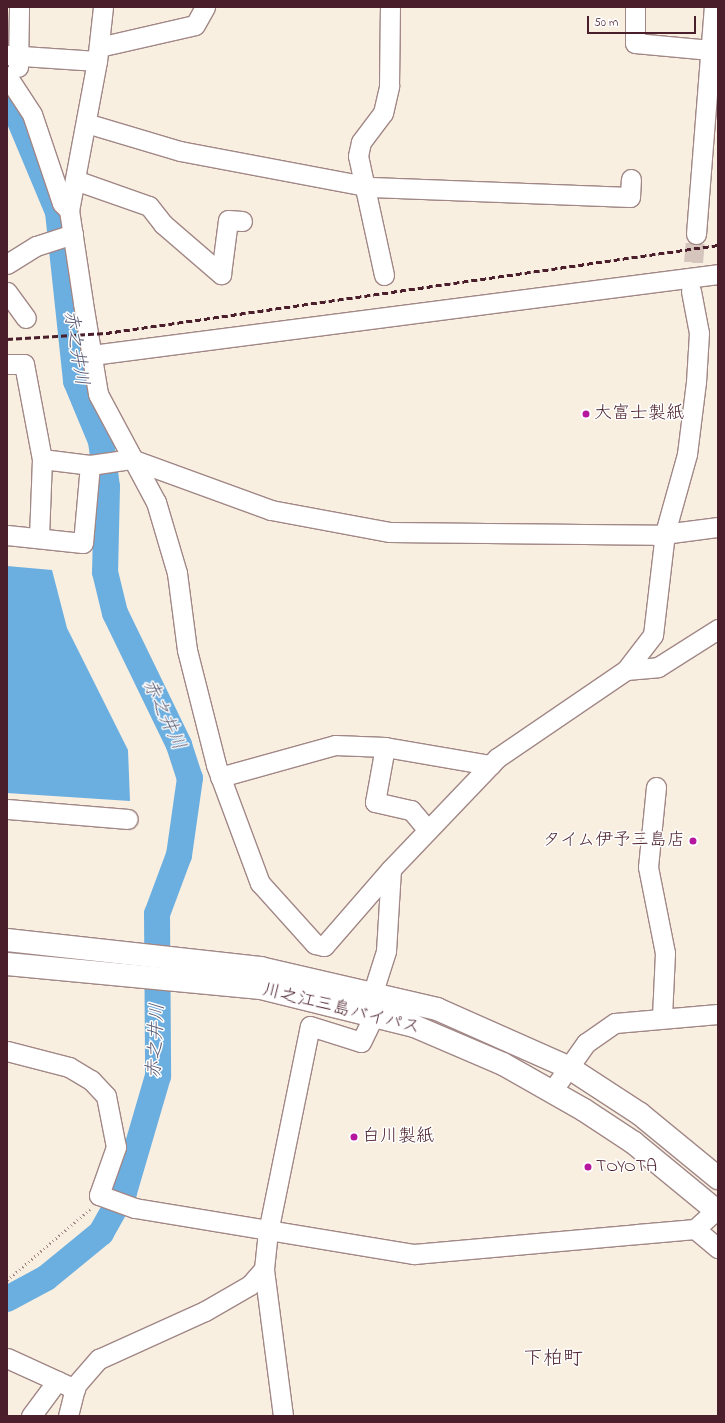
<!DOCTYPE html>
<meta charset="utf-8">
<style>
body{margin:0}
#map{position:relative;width:725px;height:1423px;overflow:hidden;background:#f8efe1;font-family:"Indie Flower","Klee One",sans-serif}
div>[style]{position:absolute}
.water>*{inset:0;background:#6baee0}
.river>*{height:26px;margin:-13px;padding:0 13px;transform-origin:13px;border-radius:13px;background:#6baee0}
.minor-tunnel>*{height:19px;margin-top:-9.5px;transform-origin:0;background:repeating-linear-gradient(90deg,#d5c5bd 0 19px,transparent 0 29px)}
.path>*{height:2.5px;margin-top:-1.25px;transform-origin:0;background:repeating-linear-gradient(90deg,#a18786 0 1px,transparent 0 4px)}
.roads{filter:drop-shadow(1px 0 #a18786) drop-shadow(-1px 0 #a18786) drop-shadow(0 1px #a18786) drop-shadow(0 -1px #a18786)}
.minor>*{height:19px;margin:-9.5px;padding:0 9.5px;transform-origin:9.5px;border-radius:9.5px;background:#fff}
.highway>*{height:22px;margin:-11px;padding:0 11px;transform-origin:11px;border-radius:11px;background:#fff}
.rail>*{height:3px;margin-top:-1.5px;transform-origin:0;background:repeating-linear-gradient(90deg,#4a1f2b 0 6px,transparent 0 9px)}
.dots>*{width:11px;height:11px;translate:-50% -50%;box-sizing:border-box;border:2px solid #fff;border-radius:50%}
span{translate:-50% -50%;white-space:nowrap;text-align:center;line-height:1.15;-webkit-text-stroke:3px #fff;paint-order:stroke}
.poi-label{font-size:18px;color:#4a1f2b}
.left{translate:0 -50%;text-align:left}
.right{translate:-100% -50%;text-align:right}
.street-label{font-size:18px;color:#4a1f2b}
.water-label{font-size:19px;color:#575873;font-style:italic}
.quarter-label{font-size:20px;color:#4a1f2b}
.frame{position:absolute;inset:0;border:8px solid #4a1f2b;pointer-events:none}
.scale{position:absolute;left:587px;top:16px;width:109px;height:18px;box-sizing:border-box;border:2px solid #4a1f2b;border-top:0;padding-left:5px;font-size:12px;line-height:14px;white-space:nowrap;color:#4a1f2b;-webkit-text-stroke:3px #fff;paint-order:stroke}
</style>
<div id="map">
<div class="water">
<div style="clip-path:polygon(7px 566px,52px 570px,67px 628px,128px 750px,130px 801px,7px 793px)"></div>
</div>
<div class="river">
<div style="left:7px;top:90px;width:132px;rotate:67.3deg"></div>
<div style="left:58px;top:212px;width:170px;rotate:83.9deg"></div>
<div style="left:76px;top:381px;width:65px;rotate:67.4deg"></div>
<div style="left:101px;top:441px;width:46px;rotate:82.6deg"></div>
<div style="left:107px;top:487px;width:85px;rotate:91.3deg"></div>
<div style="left:105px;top:572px;width:42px;rotate:76.3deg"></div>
<div style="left:115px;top:613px;width:147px;rotate:64.1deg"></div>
<div style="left:179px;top:745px;width:35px;rotate:72deg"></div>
<div style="left:190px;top:778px;width:78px;rotate:98.1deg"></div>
<div style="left:179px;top:855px;width:63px;rotate:110.4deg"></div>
<div style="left:157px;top:914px;width:162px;rotate:89.6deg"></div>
<div style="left:158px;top:1076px;width:121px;rotate:106.3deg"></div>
<div style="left:124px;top:1192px;width:47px;rotate:119.3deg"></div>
<div style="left:101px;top:1233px;width:71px;rotate:140.7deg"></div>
<div style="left:46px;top:1278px;width:44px;rotate:151.7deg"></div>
</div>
<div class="minor-tunnel">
<div style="left:691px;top:291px;width:57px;rotate:-85deg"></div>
</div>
<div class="path">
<div style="left:7px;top:1280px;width:109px;rotate:-40.5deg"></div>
</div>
<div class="roads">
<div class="minor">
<div style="left:103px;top:7px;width:54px;rotate:96.3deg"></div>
<div style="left:97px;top:61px;width:152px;rotate:100.6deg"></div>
<div style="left:69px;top:210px;width:94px;rotate:81.4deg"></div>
<div style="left:83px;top:303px;width:92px;rotate:80.6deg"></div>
<div style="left:98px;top:394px;width:123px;rotate:61.8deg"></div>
<div style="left:156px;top:502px;width:74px;rotate:73.5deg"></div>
<div style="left:177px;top:573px;width:78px;rotate:82.6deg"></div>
<div style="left:187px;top:650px;width:119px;rotate:75.8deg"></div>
<div style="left:216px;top:765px;width:126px;rotate:69.6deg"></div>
<div style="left:260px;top:883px;width:82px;rotate:48deg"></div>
<div style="left:315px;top:944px;width:9px;rotate:13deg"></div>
<div style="left:324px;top:946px;width:102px;rotate:-49deg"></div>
<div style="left:635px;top:7px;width:36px;rotate:90deg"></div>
<div style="left:635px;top:43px;width:76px;rotate:5.3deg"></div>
<div style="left:99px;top:47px;width:98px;rotate:-12.9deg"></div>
<div style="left:195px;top:25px;width:21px;rotate:-61deg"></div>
<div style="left:7px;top:55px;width:90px;rotate:3.8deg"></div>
<div style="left:18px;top:67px;width:60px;rotate:-89deg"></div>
<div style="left:7px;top:76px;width:45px;rotate:56.7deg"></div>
<div style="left:32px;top:114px;width:94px;rotate:71.4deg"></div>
<div style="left:62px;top:203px;width:10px;rotate:45deg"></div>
<div style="left:86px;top:123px;width:98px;rotate:16.6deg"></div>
<div style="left:180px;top:151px;width:194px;rotate:10.7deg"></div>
<div style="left:371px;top:187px;width:259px;rotate:2.2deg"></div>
<div style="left:630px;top:197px;width:18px;rotate:-87deg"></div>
<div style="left:75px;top:180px;width:78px;rotate:19.4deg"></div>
<div style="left:149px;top:206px;width:23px;rotate:52deg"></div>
<div style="left:163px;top:224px;width:77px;rotate:40.8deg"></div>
<div style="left:221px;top:274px;width:54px;rotate:-82.6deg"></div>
<div style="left:228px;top:220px;width:14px;rotate:4deg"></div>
<div style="left:696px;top:234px;width:228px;rotate:-85.5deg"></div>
<div style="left:7px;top:264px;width:34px;rotate:-32deg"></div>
<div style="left:36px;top:246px;width:39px;rotate:-18deg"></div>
<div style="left:384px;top:275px;width:122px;rotate:-102.3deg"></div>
<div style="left:358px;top:156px;width:14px;rotate:-78deg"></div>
<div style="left:361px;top:142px;width:36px;rotate:-53deg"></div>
<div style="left:383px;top:113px;width:28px;rotate:-77deg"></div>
<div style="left:389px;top:86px;width:79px;rotate:-89.3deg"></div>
<div style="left:7px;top:292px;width:32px;rotate:54deg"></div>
<div style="left:92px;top:355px;width:631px;rotate:-7.37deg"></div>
<div style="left:7px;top:364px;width:17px"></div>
<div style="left:24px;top:364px;width:97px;rotate:79.3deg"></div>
<div style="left:42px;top:459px;width:79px;rotate:92.2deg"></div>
<div style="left:42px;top:459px;width:48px;rotate:7.1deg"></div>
<div style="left:7px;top:535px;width:76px;rotate:6deg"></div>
<div style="left:83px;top:543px;width:78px;rotate:-84.9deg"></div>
<div style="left:90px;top:465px;width:41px;rotate:-8.3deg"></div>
<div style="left:131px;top:459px;width:149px;rotate:20deg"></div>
<div style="left:271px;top:510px;width:121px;rotate:10.5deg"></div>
<div style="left:390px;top:532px;width:266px;rotate:0.6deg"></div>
<div style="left:656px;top:535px;width:63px;rotate:-7.4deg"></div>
<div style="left:626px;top:670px;width:32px;rotate:-5deg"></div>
<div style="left:658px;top:667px;width:71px;rotate:-32.3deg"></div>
<div style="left:385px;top:747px;width:56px;rotate:100.3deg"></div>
<div style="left:375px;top:802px;width:37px;rotate:13deg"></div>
<div style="left:411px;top:810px;width:26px;rotate:50deg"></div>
<div style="left:220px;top:777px;width:119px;rotate:-15.5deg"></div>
<div style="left:335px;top:745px;width:50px;rotate:2.3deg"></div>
<div style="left:385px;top:747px;width:107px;rotate:9.7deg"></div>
<div style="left:656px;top:787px;width:80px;rotate:95.7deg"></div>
<div style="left:648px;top:867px;width:88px;rotate:78.8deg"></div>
<div style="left:665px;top:953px;width:63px;rotate:92.7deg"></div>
<div style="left:7px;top:809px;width:121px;rotate:4.7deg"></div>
<div style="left:7px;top:1051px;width:64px;rotate:14.5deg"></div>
<div style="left:69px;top:1067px;width:26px;rotate:31deg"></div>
<div style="left:91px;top:1080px;width:22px;rotate:47deg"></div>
<div style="left:106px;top:1096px;width:52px;rotate:78.9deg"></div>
<div style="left:116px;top:1147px;width:51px;rotate:109.5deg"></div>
<div style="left:99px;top:1195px;width:38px;rotate:20deg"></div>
<div style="left:135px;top:1208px;width:283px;rotate:9.4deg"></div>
<div style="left:414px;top:1254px;width:282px;rotate:-5.1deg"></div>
<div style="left:695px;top:1229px;width:31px;rotate:-42deg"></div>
<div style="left:552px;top:1091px;width:59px;rotate:-54.7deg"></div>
<div style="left:586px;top:1043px;width:35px;rotate:-35deg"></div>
<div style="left:615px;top:1023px;width:103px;rotate:-5deg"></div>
<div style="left:695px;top:1229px;width:30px;rotate:40deg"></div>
<div style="left:7px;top:1358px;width:75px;rotate:24.5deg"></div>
<div style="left:31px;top:1416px;width:44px;rotate:-53.4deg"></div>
<div style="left:68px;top:1416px;width:32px;rotate:-76deg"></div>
<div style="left:76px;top:1385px;width:35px;rotate:-49deg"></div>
<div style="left:99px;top:1359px;width:116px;rotate:-24.4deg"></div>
<div style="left:205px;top:1311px;width:52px;rotate:-30deg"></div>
<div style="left:250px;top:1285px;width:21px;rotate:-49deg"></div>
<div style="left:283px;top:1416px;width:148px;rotate:-97.4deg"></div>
<div style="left:264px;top:1269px;width:37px;rotate:-84deg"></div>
<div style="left:268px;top:1232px;width:210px;rotate:-78.5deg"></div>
<div style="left:310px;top:1026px;width:53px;rotate:17.4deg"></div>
<div style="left:361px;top:1042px;width:30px;rotate:-64deg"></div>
<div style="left:374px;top:1015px;width:23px;rotate:-92deg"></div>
<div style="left:373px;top:992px;width:43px;rotate:-72.4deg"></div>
<div style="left:386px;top:951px;width:82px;rotate:-86.5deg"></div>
<div style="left:391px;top:869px;width:153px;rotate:-46.3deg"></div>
<div style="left:497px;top:758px;width:156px;rotate:-34.3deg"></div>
<div style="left:626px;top:670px;width:44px;rotate:-52.4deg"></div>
<div style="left:653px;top:635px;width:103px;rotate:-83.3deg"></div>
<div style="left:665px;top:533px;width:82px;rotate:-74.4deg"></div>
<div style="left:687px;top:454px;width:73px;rotate:-82.9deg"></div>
<div style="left:696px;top:382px;width:49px;rotate:-86.5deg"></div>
<div style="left:699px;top:333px;width:43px;rotate:-100.8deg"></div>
</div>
<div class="highway">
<div style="left:7px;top:940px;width:255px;rotate:6.3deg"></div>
<div style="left:260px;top:968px;width:182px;rotate:13deg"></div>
<div style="left:437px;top:1009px;width:143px;rotate:23.9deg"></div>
<div style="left:568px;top:1067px;width:86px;rotate:33.1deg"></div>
<div style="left:640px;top:1114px;width:101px;rotate:39.4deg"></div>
<div style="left:7px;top:964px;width:255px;rotate:5.4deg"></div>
<div style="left:261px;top:988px;width:158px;rotate:13.9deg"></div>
<div style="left:414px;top:1026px;width:97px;rotate:23.1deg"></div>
<div style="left:503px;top:1064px;width:93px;rotate:29.6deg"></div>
<div style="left:584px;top:1110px;width:60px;rotate:33.4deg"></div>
<div style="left:634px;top:1143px;width:109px;rotate:39.4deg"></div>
</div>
</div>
<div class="rail">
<div style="left:7px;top:339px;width:99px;rotate:-3.5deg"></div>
<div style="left:106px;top:333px;width:618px;rotate:-8.18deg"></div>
</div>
<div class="dots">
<div style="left:586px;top:414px;background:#b5179e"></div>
<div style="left:693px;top:841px;background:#b5179e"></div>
<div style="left:354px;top:1137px;background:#b5179e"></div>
<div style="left:588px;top:1167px;background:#b5179e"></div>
</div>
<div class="poi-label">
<span class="left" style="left:594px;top:414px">大富士製紙</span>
<span class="right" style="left:685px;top:841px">タイム伊予三島店</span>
<span class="left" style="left:362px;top:1137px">白川製紙</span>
<span class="left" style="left:596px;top:1167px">TOYOTA</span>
</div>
<div class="street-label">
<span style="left:341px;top:1010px;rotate:14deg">川之江三島バイパス</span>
</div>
<div class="water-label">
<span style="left:75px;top:348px;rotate:81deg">赤之井川</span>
<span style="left:163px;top:715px;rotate:65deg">赤之井川</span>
<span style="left:157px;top:1041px;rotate:-87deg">赤之井川</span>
</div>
<div class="quarter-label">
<span style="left:553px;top:1359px">下柏町</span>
</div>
<div class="frame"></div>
<div class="scale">50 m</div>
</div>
